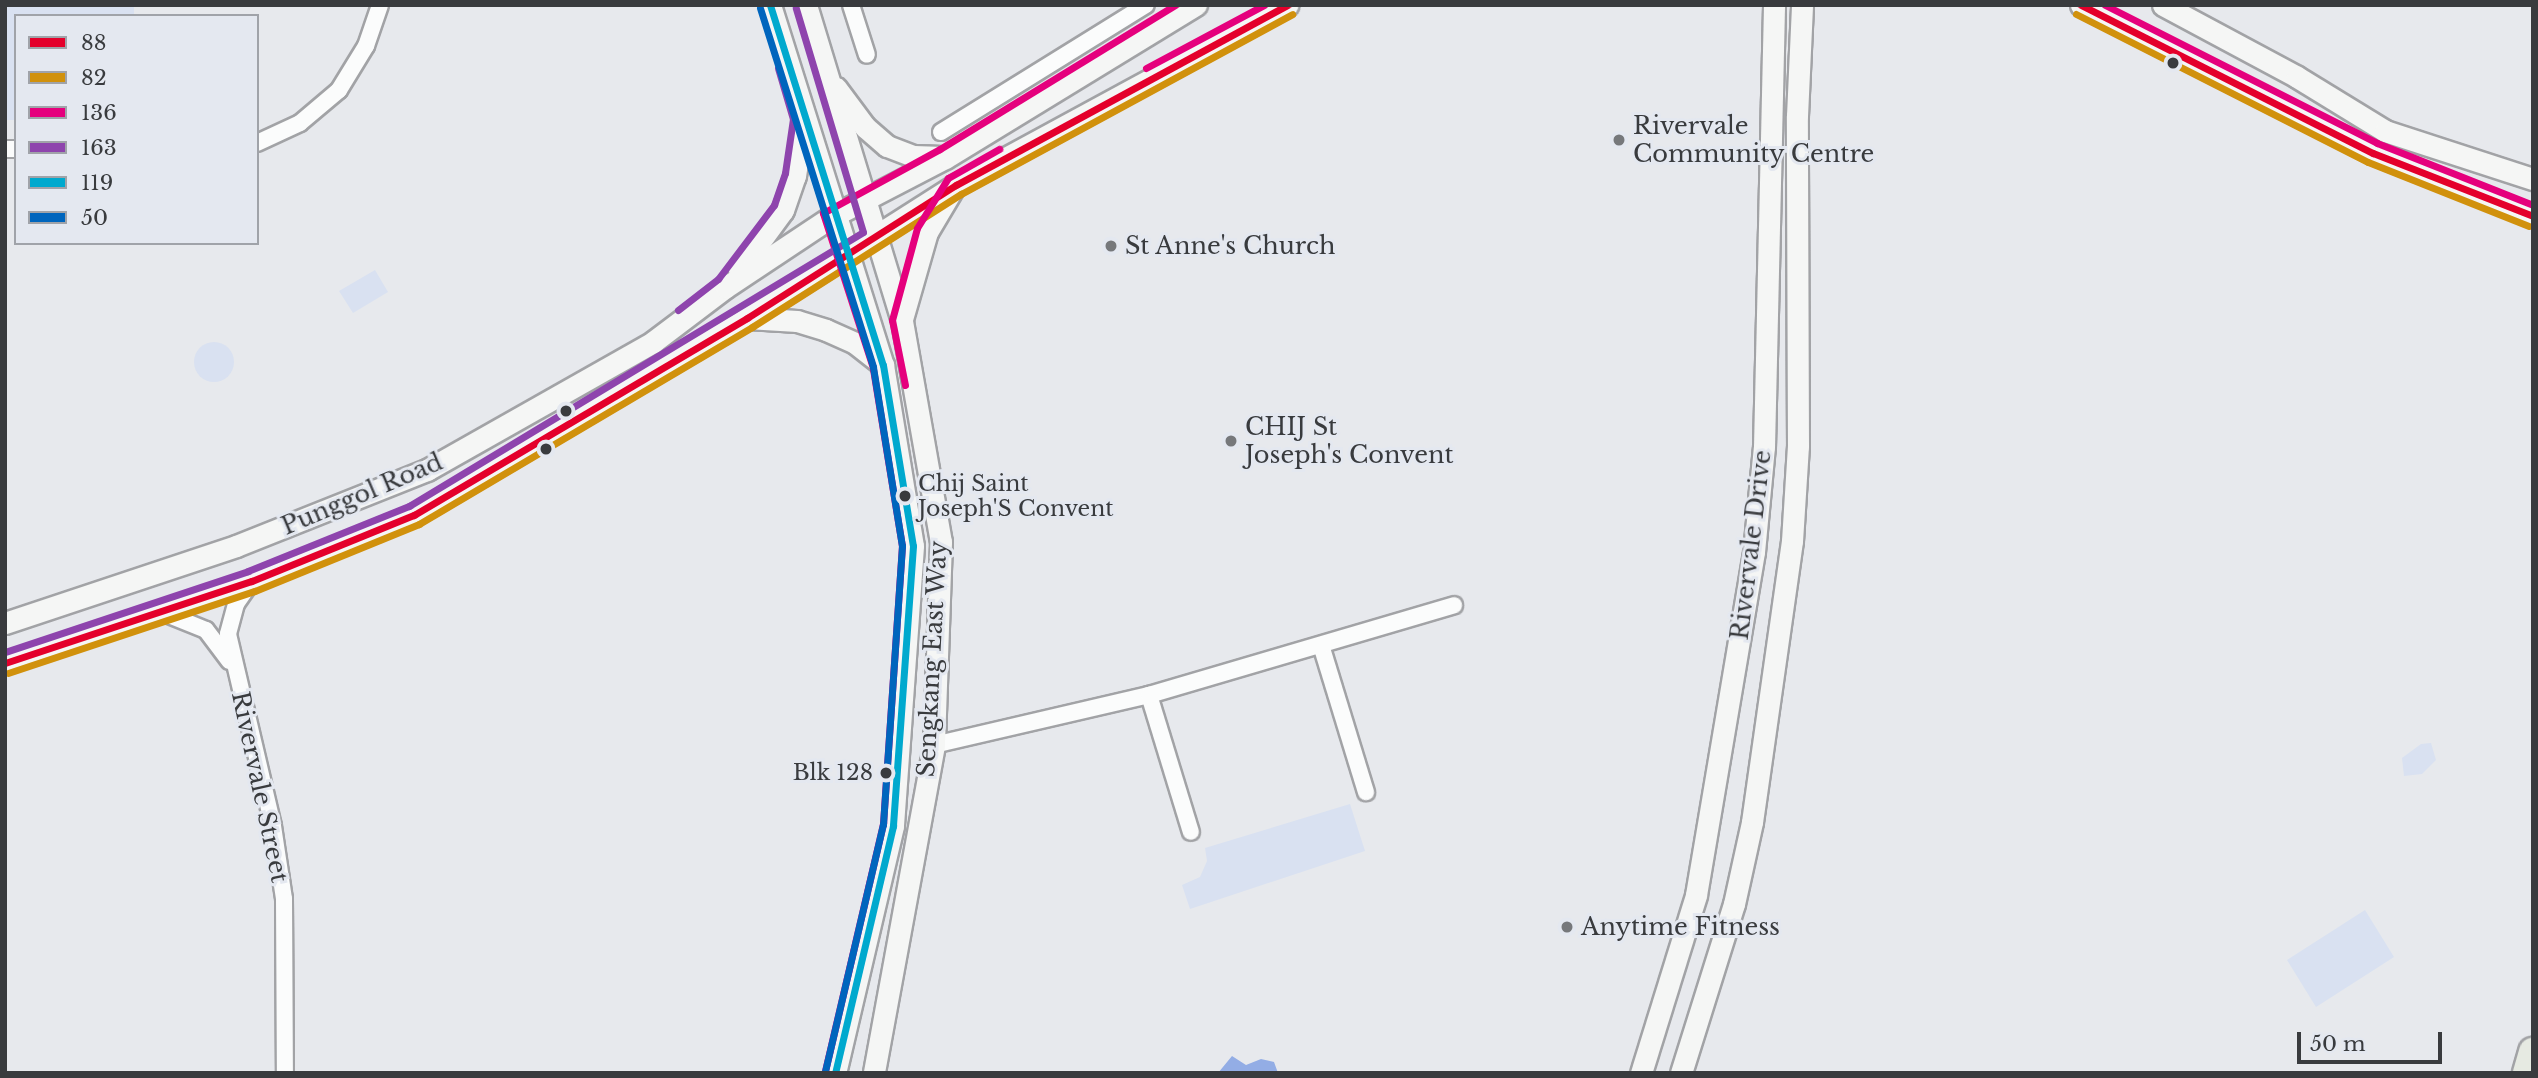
<!DOCTYPE html>
<style>
body{margin:0}
#map{position:relative;width:2538px;height:1078px;overflow:hidden;background:#e7e9ed;font-family:"Libre Baskerville",serif}
div>[style]{position:absolute}
.green>*{inset:0;background:#d9e1f1}
.round{border-radius:50%}
.water>*{inset:0;background:#93ade5}
.roads{filter:drop-shadow(2px 0 #a2a3a6) drop-shadow(-2px 0 #a2a3a6) drop-shadow(0 2px #a2a3a6) drop-shadow(0 -2px #a2a3a6)}
.street>*{height:16px;margin:-8px;padding:0 8px;transform-origin:8px;border-radius:8px;background:#fbfcfc}
.secondary>*{height:21px;margin:-10.5px;padding:0 10.5px;transform-origin:10.5px;border-radius:10.5px;background:#f5f6f5}
.highway>*{height:28px;margin:-14px;padding:0 14px;transform-origin:14px;border-radius:14px;background:#e6eae2}
.bus-1>*{height:7px;margin:-3.5px;padding:0 3.5px;transform-origin:3.5px;border-radius:3.5px;background:#e4002b}
.bus-2>*{height:7px;margin:-3.5px;padding:0 3.5px;transform-origin:3.5px;border-radius:3.5px;background:#d1910c}
.bus-3>*{height:7px;margin:-3.5px;padding:0 3.5px;transform-origin:3.5px;border-radius:3.5px;background:#e5007d}
.bus-4>*{height:7px;margin:-3.5px;padding:0 3.5px;transform-origin:3.5px;border-radius:3.5px;background:#8e44ad}
.bus-5>*{height:7px;margin:-3.5px;padding:0 3.5px;transform-origin:3.5px;border-radius:3.5px;background:#00a9ce}
.bus-6>*{height:7px;margin:-3.5px;padding:0 3.5px;transform-origin:3.5px;border-radius:3.5px;background:#0065bd}
.dots>*{width:19px;height:19px;translate:-50% -50%;box-sizing:border-box;border:4px solid #e4e8f0;border-radius:50%}
span{translate:-50% -50%;white-space:nowrap;text-align:center;line-height:1.15;-webkit-text-stroke:6px #e4e8f0;paint-order:stroke}
.bus-label{font-size:22px;color:#393b3e}
.left{translate:0 -50%;text-align:left}
.right{translate:-100% -50%;text-align:right}
.poi-label{font-size:24px;color:#393b3e}
.street-label{font-size:24px;color:#393b3e}
.frame{position:absolute;inset:0;border:7px solid #393b3e;pointer-events:none}
.legend{position:absolute;left:14px;top:14px;width:245px;height:231px;box-sizing:border-box;background:#e4e8f0;border:2px solid #a0a3a9;margin:0;padding:9px 12px;list-style:none;font-size:21px;color:#393b3e}
.legend li{display:flex;align-items:center;gap:14px;height:35px}
.legend b{width:35px;border:2px solid #a0a3a9}
.scale{position:absolute;left:2297px;top:1032px;width:145px;height:32px;box-sizing:border-box;border:4px solid #393b3e;border-top:0;padding-left:9px;font-size:21px;line-height:24px;white-space:nowrap;color:#393b3e;-webkit-text-stroke:5px #e4e8f0;paint-order:stroke}
</style>
<div id="map">
<div class="green">
<div style="clip-path:polygon(5px 5px,134px 5px,134px 16px,16px 16px,16px 120px,5px 120px)"></div>
<div style="clip-path:polygon(375px 270px,388px 292px,353px 313px,339px 291px)"></div>
<div class="round" style="left:194px;top:342px;width:40px;height:40px"></div>
<div style="clip-path:polygon(2431px 743px,2436px 760px,2422px 774px,2404px 776px,2402px 758px,2421px 744px)"></div>
<div style="clip-path:polygon(1350px 804px,1365px 851px,1190px 909px,1182px 885px,1200px 877px,1207px 861px,1205px 848px)"></div>
<div style="clip-path:polygon(2365px 910px,2394px 957px,2316px 1007px,2287px 960px)"></div>
</div>
<div class="water">
<div style="clip-path:polygon(1232px 1056px,1246px 1065px,1261px 1059px,1274px 1062px,1278px 1073px,1218px 1073px)"></div>
</div>
<div class="roads">
<div class="street">
<div style="left:851px;top:5px;width:52px;rotate:72.3deg"></div>
<div style="left:941px;top:132px;width:241px;rotate:-31.8deg"></div>
<div style="left:257px;top:143px;width:47px;rotate:-24.9deg"></div>
<div style="left:300px;top:123px;width:51px;rotate:-40.2deg"></div>
<div style="left:339px;top:90px;width:52px;rotate:-58.5deg"></div>
<div style="left:366px;top:46px;width:43px;rotate:-71.1deg"></div>
<div style="left:5px;top:149px;width:11px"></div>
<div style="left:252px;top:581px;width:28px;rotate:125deg"></div>
<div style="left:236px;top:604px;width:31px;rotate:105deg"></div>
<div style="left:228px;top:634px;width:197px;rotate:76.8deg"></div>
<div style="left:273px;top:826px;width:74px;rotate:81.4deg"></div>
<div style="left:284px;top:899px;width:174px;rotate:89.7deg"></div>
<div style="left:164px;top:613px;width:45px;rotate:22deg"></div>
<div style="left:206px;top:630px;width:39px;rotate:53deg"></div>
<div style="left:1321px;top:645px;width:154px;rotate:73deg"></div>
<div style="left:1149px;top:695px;width:143px;rotate:73deg"></div>
<div style="left:934px;top:745px;width:221px;rotate:-13.1deg"></div>
<div style="left:1149px;top:695px;width:318px;rotate:-16.4deg"></div>
</div>
<div class="secondary">
<div style="left:770px;top:5px;width:377px;rotate:72.6deg"></div>
<div style="left:883px;top:365px;width:183px;rotate:80.6deg"></div>
<div style="left:913px;top:546px;width:281px;rotate:94.1deg"></div>
<div style="left:893px;top:826px;width:254px;rotate:103.2deg"></div>
<div style="left:806px;top:5px;width:330px;rotate:73.1deg"></div>
<div style="left:902px;top:321px;width:224px;rotate:80deg"></div>
<div style="left:941px;top:542px;width:203px;rotate:92deg"></div>
<div style="left:934px;top:745px;width:333px;rotate:100.4deg"></div>
<div style="left:2081px;top:5px;width:327px;rotate:26.9deg"></div>
<div style="left:2373px;top:153px;width:172px;rotate:21.5deg"></div>
<div style="left:2163px;top:5px;width:152px;rotate:28.2deg"></div>
<div style="left:2297px;top:77px;width:103px;rotate:31.5deg"></div>
<div style="left:2385px;top:131px;width:156px;rotate:18deg"></div>
<div style="left:836px;top:88px;width:49px;rotate:53.4deg"></div>
<div style="left:865px;top:127px;width:29px;rotate:41deg"></div>
<div style="left:887px;top:146px;width:28px;rotate:21deg"></div>
<div style="left:913px;top:156px;width:30px;rotate:2deg"></div>
<div style="left:739px;top:270px;width:74px;rotate:-53.7deg"></div>
<div style="left:783px;top:210px;width:36px;rotate:-71deg"></div>
<div style="left:795px;top:176px;width:54px;rotate:-81.4deg"></div>
<div style="left:747px;top:318px;width:50px;rotate:3.4deg"></div>
<div style="left:797px;top:321px;width:30px;rotate:17deg"></div>
<div style="left:826px;top:330px;width:32px;rotate:24deg"></div>
<div style="left:855px;top:343px;width:36px;rotate:38deg"></div>
<div style="left:902px;top:319px;width:91px;rotate:-74deg"></div>
<div style="left:927px;top:232px;width:49px;rotate:-59.2deg"></div>
<div style="left:5px;top:623px;width:243px;rotate:-18.4deg"></div>
<div style="left:236px;top:546px;width:206px;rotate:-21.7deg"></div>
<div style="left:427px;top:470px;width:260px;rotate:-29.5deg"></div>
<div style="left:653px;top:342px;width:91px;rotate:-37deg"></div>
<div style="left:726px;top:287px;width:128px;rotate:-33.6deg"></div>
<div style="left:833px;top:216px;width:126px;rotate:-27.4deg"></div>
<div style="left:945px;top:158px;width:294px;rotate:-31.4deg"></div>
<div style="left:5px;top:663px;width:260px;rotate:-18.4deg"></div>
<div style="left:252px;top:581px;width:175px;rotate:-22.2deg"></div>
<div style="left:414px;top:515px;width:387px;rotate:-30.6deg"></div>
<div style="left:747px;top:318px;width:248px;rotate:-32.5deg"></div>
<div style="left:956px;top:185px;width:377px;rotate:-28.5deg"></div>
<div style="left:1641px;top:1073px;width:186px;rotate:-72.8deg"></div>
<div style="left:1696px;top:895px;width:348px;rotate:-80.4deg"></div>
<div style="left:1754px;top:552px;width:105px;rotate:-84.6deg"></div>
<div style="left:1764px;top:447px;width:442px;rotate:-88.7deg"></div>
<div style="left:1681px;top:1073px;width:177px;rotate:-72.6deg"></div>
<div style="left:1734px;top:904px;width:84px;rotate:-77.6deg"></div>
<div style="left:1752px;top:822px;width:284px;rotate:-81.9deg"></div>
<div style="left:1792px;top:541px;width:95px;rotate:-86.4deg"></div>
<div style="left:1798px;top:446px;width:330px;rotate:-90.2deg"></div>
<div style="left:1797px;top:116px;width:111px;rotate:-87.4deg"></div>
</div>
<div class="highway">
<div style="left:2527px;top:1073px;width:22px;rotate:-74deg"></div>
</div>
</div>
<div class="bus-1">
<div style="left:2081px;top:5px;width:327px;rotate:26.9deg"></div>
<div style="left:2373px;top:153px;width:172px;rotate:21.5deg"></div>
<div style="left:5px;top:663px;width:260px;rotate:-18.4deg"></div>
<div style="left:252px;top:581px;width:175px;rotate:-22.2deg"></div>
<div style="left:414px;top:515px;width:387px;rotate:-30.6deg"></div>
<div style="left:747px;top:318px;width:248px;rotate:-32.5deg"></div>
<div style="left:956px;top:185px;width:377px;rotate:-28.5deg"></div>
</div>
<div class="bus-2">
<div style="left:2076px;top:14px;width:327px;rotate:26.9deg"></div>
<div style="left:2368px;top:162px;width:173px;rotate:21.7deg"></div>
<div style="left:8px;top:673px;width:260px;rotate:-18.4deg"></div>
<div style="left:255px;top:591px;width:177px;rotate:-22.2deg"></div>
<div style="left:419px;top:524px;width:387px;rotate:-30.6deg"></div>
<div style="left:752px;top:327px;width:248px;rotate:-32.5deg"></div>
<div style="left:961px;top:194px;width:377px;rotate:-28.5deg"></div>
</div>
<div class="bus-3">
<div style="left:2105px;top:5px;width:305px;rotate:26.9deg"></div>
<div style="left:2377px;top:143px;width:168px;rotate:21.7deg"></div>
<div style="left:1146px;top:68px;width:134px;rotate:-28.1deg"></div>
<div style="left:905px;top:385px;width:66px;rotate:-101.3deg"></div>
<div style="left:892px;top:320px;width:95px;rotate:-74.8deg"></div>
<div style="left:917px;top:228px;width:59px;rotate:-58.2deg"></div>
<div style="left:948px;top:178px;width:59px;rotate:-29.6deg"></div>
<div style="left:825px;top:1071px;width:254px;rotate:-76.8deg"></div>
<div style="left:883px;top:824px;width:279px;rotate:-86.1deg"></div>
<div style="left:902px;top:546px;width:180px;rotate:-99.3deg"></div>
<div style="left:873px;top:368px;width:163px;rotate:-107.9deg"></div>
<div style="left:823px;top:213px;width:133px;rotate:-28.7deg"></div>
<div style="left:940px;top:149px;width:276px;rotate:-31.5deg"></div>
</div>
<div class="bus-4">
<div style="left:678px;top:310px;width:51px;rotate:-37.8deg"></div>
<div style="left:718px;top:279px;width:93px;rotate:-52.9deg"></div>
<div style="left:774px;top:205px;width:34px;rotate:-71deg"></div>
<div style="left:785px;top:173px;width:55px;rotate:-81.6deg"></div>
<div style="left:793px;top:119px;width:53px;rotate:-106.4deg"></div>
<div style="left:5px;top:652px;width:256px;rotate:-18.4deg"></div>
<div style="left:248px;top:571px;width:174px;rotate:-22deg"></div>
<div style="left:409px;top:506px;width:530px;rotate:-31.11deg"></div>
<div style="left:863px;top:232px;width:234px;rotate:-106.7deg"></div>
</div>
<div class="bus-5">
<div style="left:770px;top:5px;width:377px;rotate:72.6deg"></div>
<div style="left:883px;top:365px;width:183px;rotate:80.6deg"></div>
<div style="left:913px;top:546px;width:281px;rotate:94.1deg"></div>
<div style="left:893px;top:826px;width:254px;rotate:103.2deg"></div>
</div>
<div class="bus-6">
<div style="left:760px;top:8px;width:376px;rotate:72.5deg"></div>
<div style="left:873px;top:367px;width:181px;rotate:80.8deg"></div>
<div style="left:902px;top:546px;width:279px;rotate:93.9deg"></div>
<div style="left:883px;top:824px;width:254px;rotate:103.2deg"></div>
</div>
<div class="dots">
<div style="left:2173px;top:63px;background:#393b3e"></div>
<div style="left:1619px;top:140px;background:#76787b"></div>
<div style="left:1111px;top:246px;background:#76787b"></div>
<div style="left:566px;top:411px;background:#393b3e"></div>
<div style="left:1231px;top:441px;background:#76787b"></div>
<div style="left:546px;top:449px;background:#393b3e"></div>
<div style="left:905px;top:496px;background:#393b3e"></div>
<div style="left:886px;top:773px;background:#393b3e"></div>
<div style="left:1567px;top:927px;background:#76787b"></div>
</div>
<div class="bus-label">
<span class="left" style="left:918px;top:496px">Chij Saint<br>Joseph'S Convent</span>
<span class="right" style="left:873px;top:773px">Blk 128</span>
</div>
<div class="poi-label">
<span class="left" style="left:1633px;top:140px">Rivervale<br>Community Centre</span>
<span class="left" style="left:1125px;top:246px">St Anne's Church</span>
<span class="left" style="left:1245px;top:441px">CHIJ St<br>Joseph's Convent</span>
<span class="left" style="left:1581px;top:927px">Anytime Fitness</span>
</div>
<div class="street-label">
<span style="left:362px;top:494px;rotate:-23deg">Punggol Road</span>
<span style="left:1751px;top:545px;rotate:-83deg">Rivervale Drive</span>
<span style="left:932px;top:659px;rotate:-87deg">Sengkang East Way</span>
<span style="left:260px;top:787px;rotate:78deg">Rivervale Street</span>
</div>
<div class="frame"></div>
<ul class="legend">
<li><b style="height:9px;background:#e4002b"></b>88</li>
<li><b style="height:9px;background:#d1910c"></b>82</li>
<li><b style="height:9px;background:#e5007d"></b>136</li>
<li><b style="height:9px;background:#8e44ad"></b>163</li>
<li><b style="height:9px;background:#00a9ce"></b>119</li>
<li><b style="height:9px;background:#0065bd"></b>50</li>
</ul>
<div class="scale">50 m</div>
</div>
